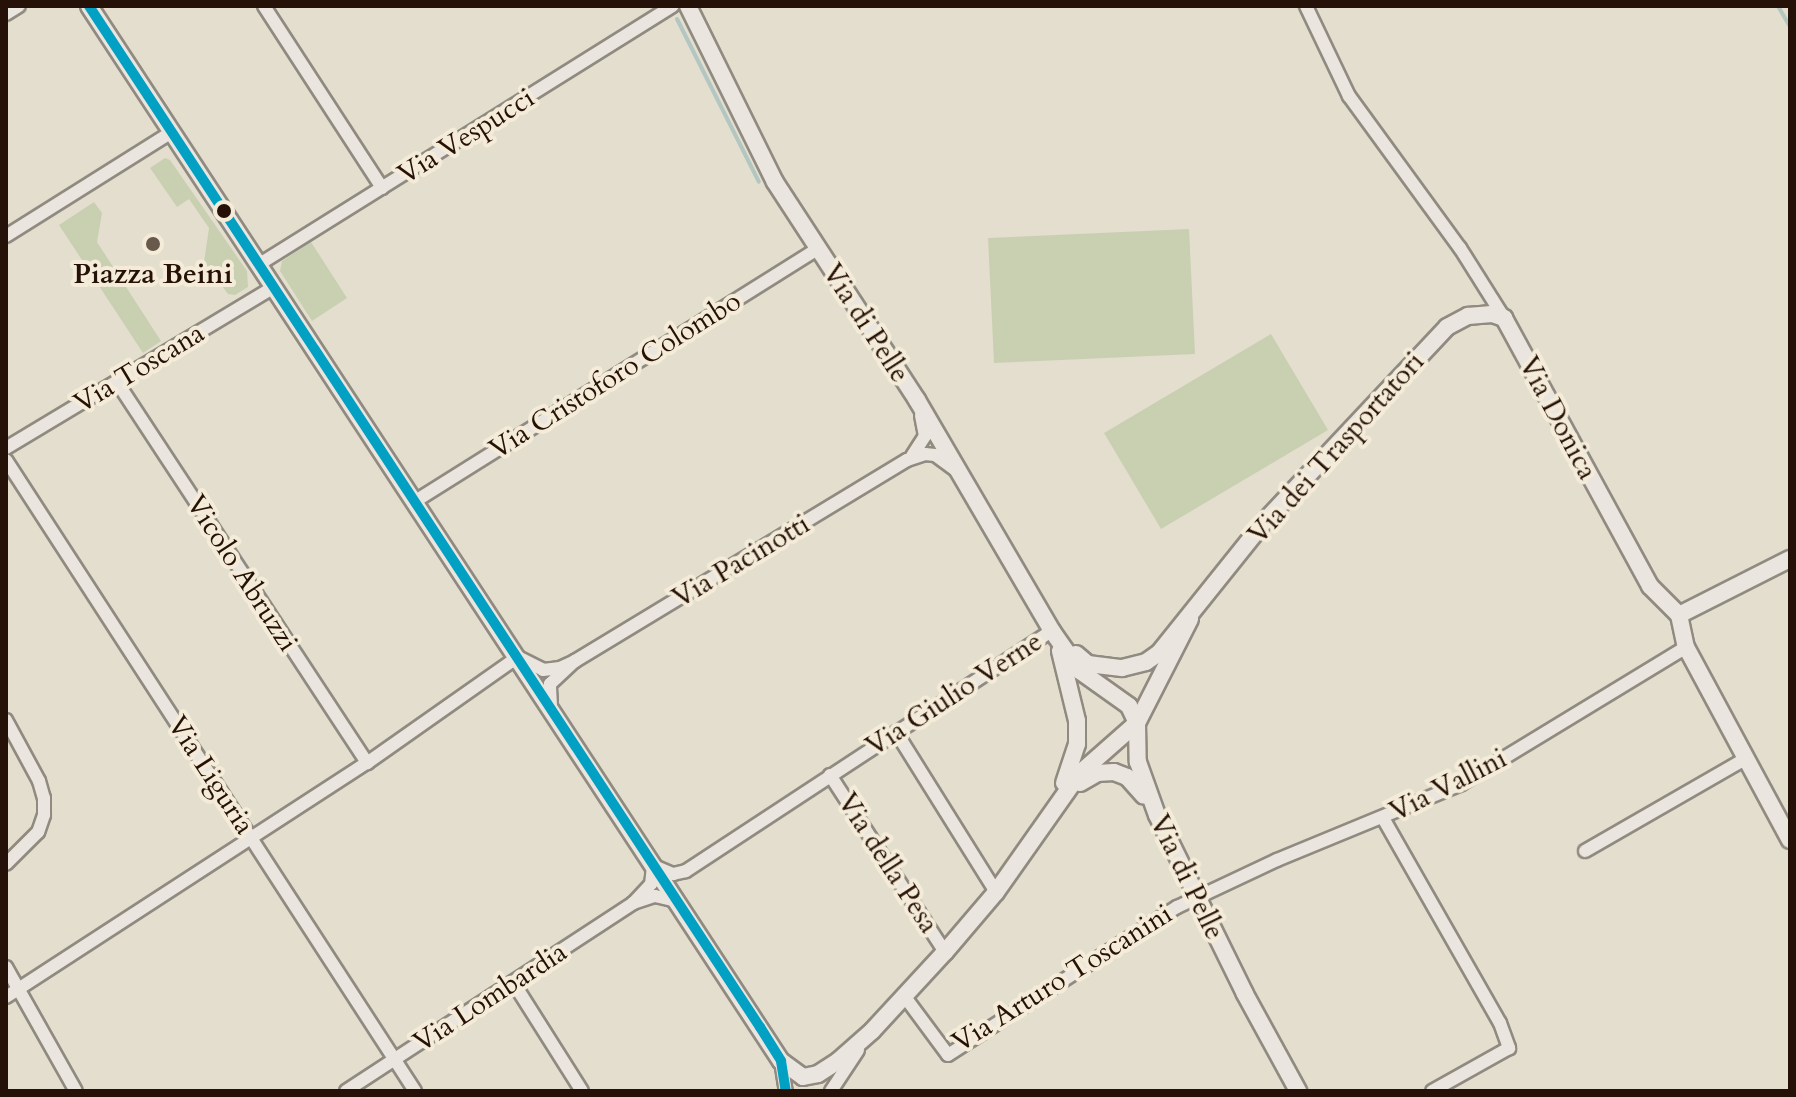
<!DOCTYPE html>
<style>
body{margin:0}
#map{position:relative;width:1796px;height:1097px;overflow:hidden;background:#e4dece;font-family:Cardo,serif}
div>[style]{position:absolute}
.green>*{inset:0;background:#c9d0b1}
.stream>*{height:4px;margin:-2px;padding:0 2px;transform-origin:2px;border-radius:2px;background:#b2c6c2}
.roads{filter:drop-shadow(2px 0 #908a80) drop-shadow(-2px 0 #908a80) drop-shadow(0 2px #908a80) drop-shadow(0 -2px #908a80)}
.street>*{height:12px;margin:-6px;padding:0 6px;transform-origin:6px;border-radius:6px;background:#eae6df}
.secondary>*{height:16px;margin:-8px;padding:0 8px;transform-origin:8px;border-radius:8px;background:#eae6df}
.bus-1>*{height:10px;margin:-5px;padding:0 5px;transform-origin:5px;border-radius:5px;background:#02a1c4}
.dots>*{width:22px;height:22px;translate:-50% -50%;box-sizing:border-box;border:4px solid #f4ecd9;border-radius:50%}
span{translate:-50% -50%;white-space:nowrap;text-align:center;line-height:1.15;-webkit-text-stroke:8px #f4ecd9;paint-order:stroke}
.street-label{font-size:28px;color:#251107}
.poi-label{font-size:28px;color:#251107;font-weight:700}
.frame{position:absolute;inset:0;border:8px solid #251107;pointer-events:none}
</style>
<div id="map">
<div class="green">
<div style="clip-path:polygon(165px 158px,170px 160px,247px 271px,248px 287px,235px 295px,228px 294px,204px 262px,209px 228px,189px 199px,177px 207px,150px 168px)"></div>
<div style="clip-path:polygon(94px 202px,102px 213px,97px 242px,161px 341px,143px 353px,59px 225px)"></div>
<div style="clip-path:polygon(1189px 229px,1195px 354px,994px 363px,988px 238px)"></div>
<div style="clip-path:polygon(311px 242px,347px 298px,312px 321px,280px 271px,282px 261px)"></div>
<div style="clip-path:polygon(1271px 334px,1328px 430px,1161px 529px,1104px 433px)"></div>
</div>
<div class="stream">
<div style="left:1778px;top:6px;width:24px;rotate:60deg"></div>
<div style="left:677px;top:19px;width:182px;rotate:63.3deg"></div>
</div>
<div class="roads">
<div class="street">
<div style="left:264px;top:6px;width:217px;rotate:57deg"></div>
<div style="left:1306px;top:6px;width:100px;rotate:64.5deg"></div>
<div style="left:1349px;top:96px;width:188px;rotate:53.9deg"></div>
<div style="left:1460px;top:248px;width:83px;rotate:57.8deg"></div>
<div style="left:6px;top:14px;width:15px;rotate:-32deg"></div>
<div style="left:6px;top:236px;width:196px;rotate:-32.1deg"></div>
<div style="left:258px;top:265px;width:489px;rotate:-32deg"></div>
<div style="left:117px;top:382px;width:456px;rotate:56.7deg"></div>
<div style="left:6px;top:448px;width:310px;rotate:-31deg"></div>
<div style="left:912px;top:456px;width:24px;rotate:-57deg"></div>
<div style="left:925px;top:436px;width:21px;rotate:-101deg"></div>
<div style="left:6px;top:460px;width:752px;rotate:57.05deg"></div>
<div style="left:414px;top:502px;width:476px;rotate:-32.1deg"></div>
<div style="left:551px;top:706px;width:22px;rotate:-93deg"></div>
<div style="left:550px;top:684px;width:34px;rotate:-43deg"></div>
<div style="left:575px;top:661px;width:388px;rotate:-31.2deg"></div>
<div style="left:907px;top:460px;width:19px;rotate:-18deg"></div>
<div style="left:925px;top:454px;width:10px;rotate:6deg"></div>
<div style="left:935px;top:455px;width:24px;rotate:36deg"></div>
<div style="left:6px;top:720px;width:69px;rotate:61.6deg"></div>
<div style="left:39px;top:781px;width:18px;rotate:74deg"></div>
<div style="left:44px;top:798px;width:17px;rotate:90deg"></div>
<div style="left:44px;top:815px;width:18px;rotate:109deg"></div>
<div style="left:38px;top:832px;width:45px;rotate:135deg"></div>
<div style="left:896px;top:732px;width:189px;rotate:58deg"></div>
<div style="left:830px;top:775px;width:211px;rotate:57deg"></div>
<div style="left:1383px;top:818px;width:236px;rotate:60.3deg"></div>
<div style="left:1500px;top:1023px;width:27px;rotate:70deg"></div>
<div style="left:1509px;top:1048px;width:88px;rotate:150.8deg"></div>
<div style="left:1585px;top:851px;width:185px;rotate:-29.9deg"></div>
<div style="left:653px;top:866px;width:18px;rotate:96deg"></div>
<div style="left:651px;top:884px;width:26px;rotate:133deg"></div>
<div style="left:633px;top:903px;width:23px;rotate:-18deg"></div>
<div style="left:655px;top:896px;width:22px;rotate:13deg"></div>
<div style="left:654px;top:866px;width:21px;rotate:23deg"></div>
<div style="left:673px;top:874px;width:13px;rotate:-13deg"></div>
<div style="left:686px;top:871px;width:438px;rotate:-33.3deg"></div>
<div style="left:6px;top:967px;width:142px;rotate:60.6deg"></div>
<div style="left:513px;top:982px;width:129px;rotate:57.7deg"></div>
<div style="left:6px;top:997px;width:430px;rotate:-33deg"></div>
<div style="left:367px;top:763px;width:184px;rotate:-35.1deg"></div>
<div style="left:518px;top:657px;width:28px;rotate:27deg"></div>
<div style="left:543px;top:670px;width:17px;rotate:-7deg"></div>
<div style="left:560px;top:668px;width:17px;rotate:-25deg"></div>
<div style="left:905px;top:997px;width:72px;rotate:53.4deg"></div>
<div style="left:948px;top:1055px;width:273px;rotate:-32.9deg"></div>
<div style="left:1177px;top:907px;width:110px;rotate:-25.2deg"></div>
<div style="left:1277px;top:860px;width:199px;rotate:-22.4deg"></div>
<div style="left:1461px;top:784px;width:263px;rotate:-31.3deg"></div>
<div style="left:781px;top:1061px;width:30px;rotate:81deg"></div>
<div style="left:346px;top:1091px;width:343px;rotate:-33.2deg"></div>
<div style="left:831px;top:1091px;width:49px;rotate:-56.6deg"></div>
</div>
<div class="secondary">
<div style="left:89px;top:6px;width:1262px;rotate:56.74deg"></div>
<div style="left:781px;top:1061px;width:27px;rotate:36deg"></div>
<div style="left:803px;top:1077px;width:15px;rotate:-11deg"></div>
<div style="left:818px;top:1074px;width:24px;rotate:-33deg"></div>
<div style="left:838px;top:1061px;width:45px;rotate:-41.4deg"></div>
<div style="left:872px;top:1031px;width:108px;rotate:-47.3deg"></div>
<div style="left:945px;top:952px;width:79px;rotate:-49.6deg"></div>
<div style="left:996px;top:892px;width:146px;rotate:-54.8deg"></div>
<div style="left:1080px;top:773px;width:76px;rotate:-41.3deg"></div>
<div style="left:1137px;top:723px;width:117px;rotate:-63deg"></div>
<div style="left:688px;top:6px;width:196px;rotate:63.7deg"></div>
<div style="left:775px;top:182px;width:260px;rotate:56.9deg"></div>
<div style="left:917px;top:400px;width:268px;rotate:59.7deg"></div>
<div style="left:1052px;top:631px;width:49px;rotate:55deg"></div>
<div style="left:1080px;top:671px;width:60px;rotate:35.5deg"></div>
<div style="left:1129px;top:706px;width:19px;rotate:65deg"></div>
<div style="left:1137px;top:723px;width:39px;rotate:89deg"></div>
<div style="left:1138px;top:762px;width:56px;rotate:70.3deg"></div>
<div style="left:1157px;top:815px;width:199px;rotate:63.8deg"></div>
<div style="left:1245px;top:994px;width:111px;rotate:61.3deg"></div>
<div style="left:1679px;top:615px;width:124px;rotate:-26.8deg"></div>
<div style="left:1060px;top:651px;width:72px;rotate:76.3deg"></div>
<div style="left:1077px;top:721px;width:23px;rotate:90deg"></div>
<div style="left:1077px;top:744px;width:41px;rotate:108.4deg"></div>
<div style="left:1076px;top:654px;width:16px;rotate:40deg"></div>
<div style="left:1088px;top:664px;width:34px;rotate:7deg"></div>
<div style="left:1122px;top:668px;width:25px;rotate:-14deg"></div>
<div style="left:1146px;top:662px;width:16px;rotate:-35deg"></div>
<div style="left:1159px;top:653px;width:168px;rotate:-51.3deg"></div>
<div style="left:1264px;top:522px;width:267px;rotate:-46.8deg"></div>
<div style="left:1447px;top:327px;width:24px;rotate:-28deg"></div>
<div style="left:1468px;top:316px;width:24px;rotate:-5deg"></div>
<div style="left:1492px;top:314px;width:13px;rotate:18deg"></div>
<div style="left:1504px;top:318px;width:305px;rotate:61.4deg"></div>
<div style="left:1650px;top:586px;width:41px;rotate:45deg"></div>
<div style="left:1679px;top:615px;width:33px;rotate:78deg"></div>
<div style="left:1686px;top:647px;width:219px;rotate:61.7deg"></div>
<div style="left:1080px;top:783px;width:20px;rotate:-30deg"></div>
<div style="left:1097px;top:773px;width:17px;rotate:-3deg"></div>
<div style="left:1114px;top:772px;width:14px;rotate:21deg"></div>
<div style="left:1127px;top:777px;width:25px;rotate:48deg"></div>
</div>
</div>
<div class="bus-1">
<div style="left:89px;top:6px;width:1222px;rotate:56.69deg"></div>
<div style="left:760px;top:1027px;width:40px;rotate:58deg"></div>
<div style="left:781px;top:1061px;width:30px;rotate:81deg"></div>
</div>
<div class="dots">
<div style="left:224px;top:211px;background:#251107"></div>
<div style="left:153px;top:244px;background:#68594d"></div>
</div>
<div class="street-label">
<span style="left:466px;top:136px;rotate:-32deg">Via Vespucci</span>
<span style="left:866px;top:323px;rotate:57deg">Via di Pelle</span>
<span style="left:139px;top:368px;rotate:-31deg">Via Toscana</span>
<span style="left:615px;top:375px;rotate:-32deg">Via Cristoforo Colombo</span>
<span style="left:1558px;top:418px;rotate:62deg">Via Donica</span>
<span style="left:1336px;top:448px;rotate:-48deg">Via dei Trasportatori</span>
<span style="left:741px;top:561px;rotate:-31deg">Via Pacinotti</span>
<span style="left:242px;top:573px;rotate:57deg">Vicolo Abruzzi</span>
<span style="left:954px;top:694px;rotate:-33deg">Via Giulio Verne</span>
<span style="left:211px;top:775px;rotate:57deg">Via Liguria</span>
<span style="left:1448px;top:785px;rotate:-27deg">Via Vallini</span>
<span style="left:888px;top:863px;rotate:57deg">Via della Pesa</span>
<span style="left:1187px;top:877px;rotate:64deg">Via di Pelle</span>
<span style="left:1062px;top:978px;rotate:-32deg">Via Arturo Toscanini</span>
<span style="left:490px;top:997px;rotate:-33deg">Via Lombardia</span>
</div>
<div class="poi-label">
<span style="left:153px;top:274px">Piazza Beini</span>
</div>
<div class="frame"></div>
</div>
